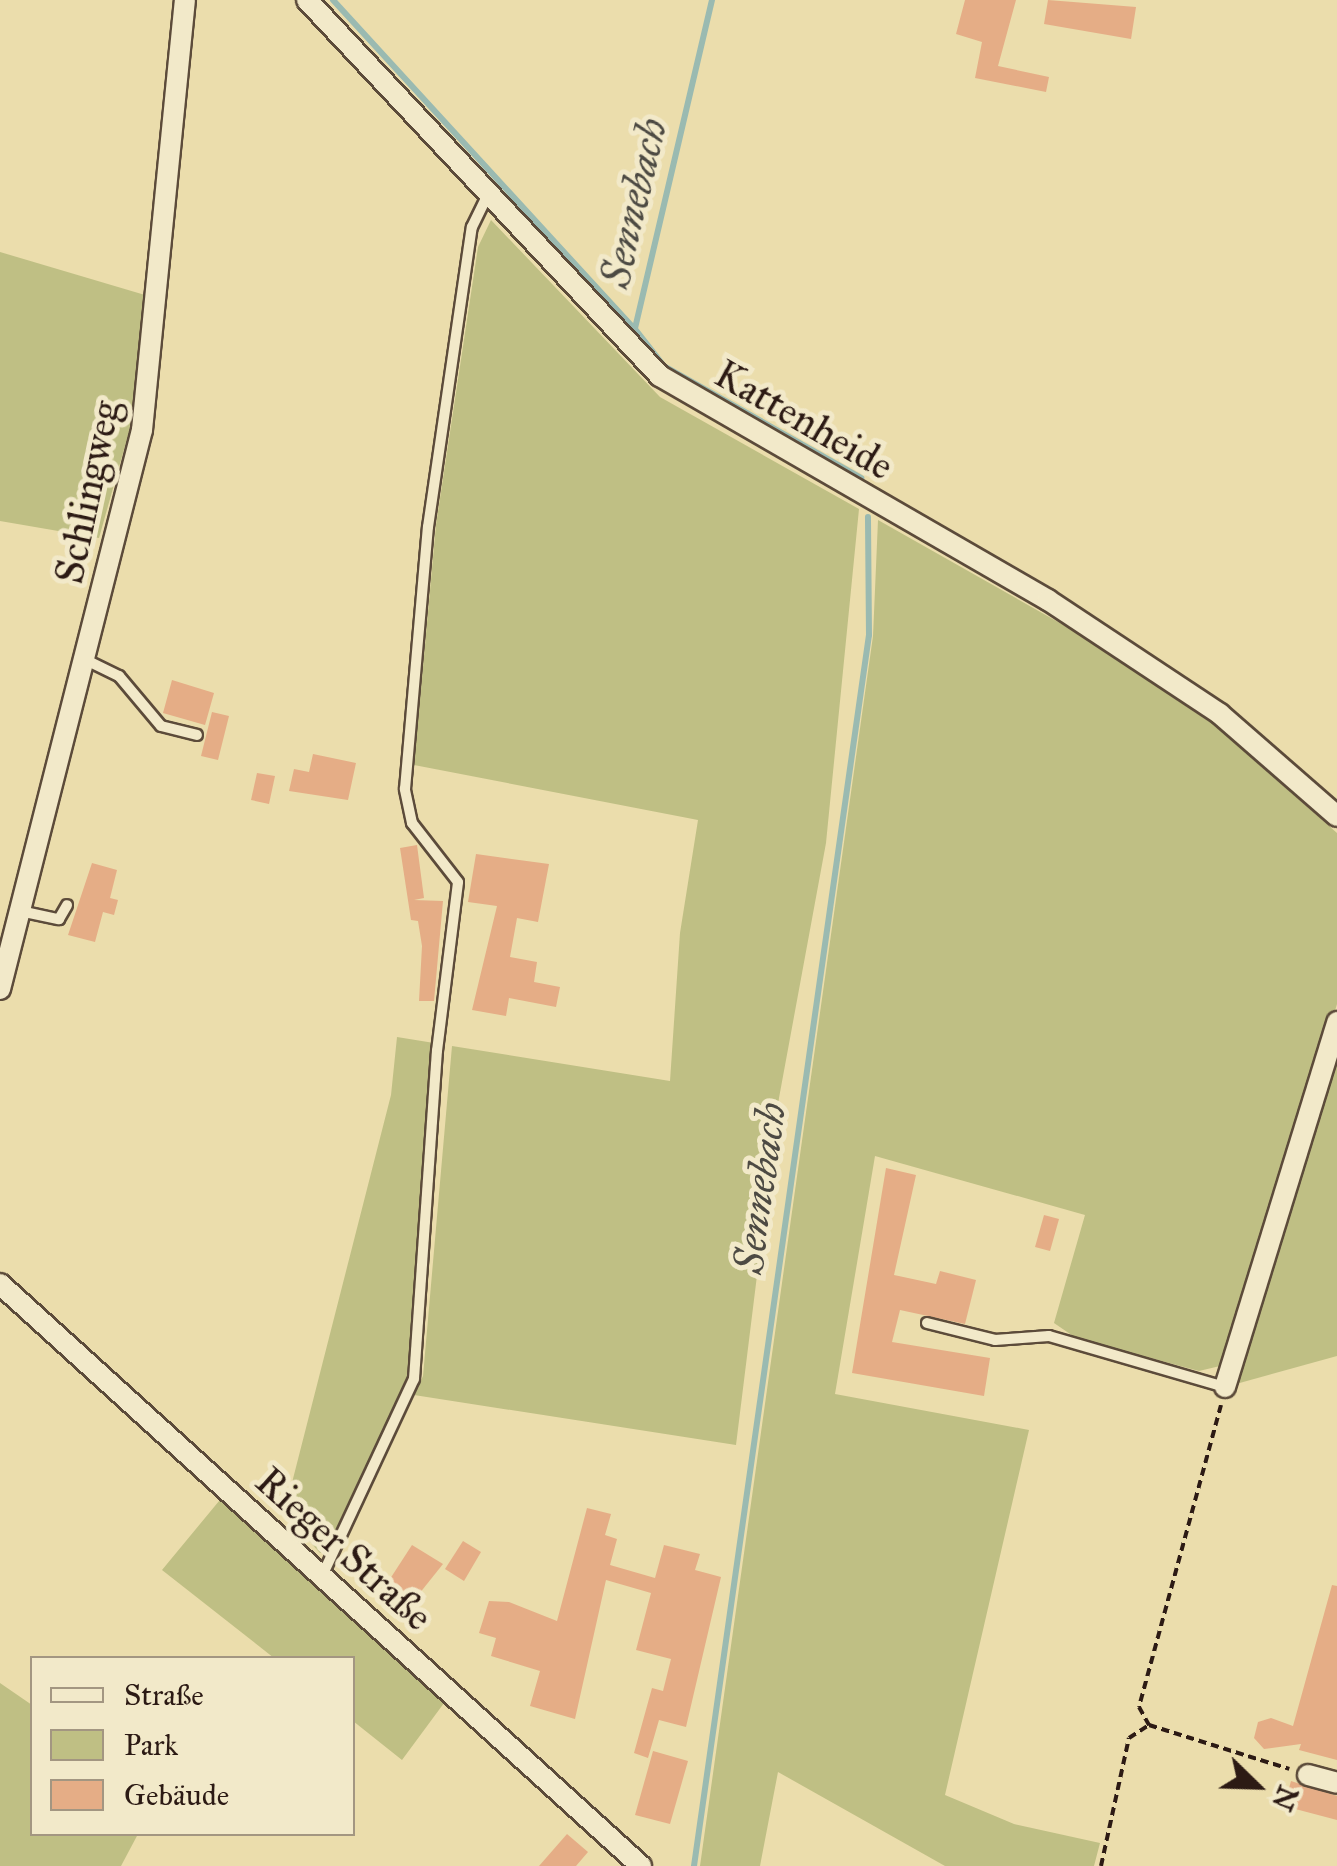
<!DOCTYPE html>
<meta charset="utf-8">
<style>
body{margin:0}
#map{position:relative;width:1337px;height:1866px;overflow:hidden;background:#ebddac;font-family:"IM FELL Great Primer",serif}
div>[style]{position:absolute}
.green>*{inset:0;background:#bfbf84}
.stream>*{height:6px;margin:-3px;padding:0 3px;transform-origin:3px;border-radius:3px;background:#9abab1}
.building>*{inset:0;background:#e5ad86}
.path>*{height:4px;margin-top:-2px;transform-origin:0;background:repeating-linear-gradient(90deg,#2c1a14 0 8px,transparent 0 13px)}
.roads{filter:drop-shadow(2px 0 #5c4b3a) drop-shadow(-2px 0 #5c4b3a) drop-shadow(0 2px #5c4b3a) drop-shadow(0 -2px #5c4b3a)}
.lane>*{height:10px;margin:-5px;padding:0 5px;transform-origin:5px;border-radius:5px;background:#f2e9c9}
.street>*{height:20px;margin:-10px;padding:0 10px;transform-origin:10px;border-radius:10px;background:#f2e9c9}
span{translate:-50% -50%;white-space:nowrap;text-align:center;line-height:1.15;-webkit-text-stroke:10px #f2e9c9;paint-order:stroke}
.street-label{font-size:40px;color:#2c1a14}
.water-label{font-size:42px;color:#4d4a43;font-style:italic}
.legend{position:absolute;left:30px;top:1656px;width:325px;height:180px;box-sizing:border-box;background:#f2e9c9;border:2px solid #a39681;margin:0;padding:12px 18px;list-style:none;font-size:30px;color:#2c1a14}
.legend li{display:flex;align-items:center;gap:20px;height:50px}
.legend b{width:50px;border:2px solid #a39681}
.north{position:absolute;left:1207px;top:1736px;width:100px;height:100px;-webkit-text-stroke:8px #f2e9c9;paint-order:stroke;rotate:113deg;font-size:28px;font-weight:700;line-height:40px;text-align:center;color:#2c1a14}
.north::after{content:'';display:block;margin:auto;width:35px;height:45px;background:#2c1a14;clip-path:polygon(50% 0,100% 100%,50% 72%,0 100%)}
</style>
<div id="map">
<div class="green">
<div style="clip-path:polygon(491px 220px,660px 397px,859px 509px,826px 843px,779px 1098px,736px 1445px,414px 1395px,423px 1376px,452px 1046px,670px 1081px,680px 933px,698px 820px,414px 765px,436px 525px,478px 247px)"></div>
<div style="clip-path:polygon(0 252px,145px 295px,130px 428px,99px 538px,0 521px)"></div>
<div style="clip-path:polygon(878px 520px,1074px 631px,1213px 724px,1337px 833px,1337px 1004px,1233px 1350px,1220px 1366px,1199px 1371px,1076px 1338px,1054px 1323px,1085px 1215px,875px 1156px,835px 1394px,1029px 1430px,945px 1795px,1014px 1824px,1100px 1843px,1094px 1866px,945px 1866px,778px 1772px,760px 1866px,700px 1866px,873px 636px)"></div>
<div style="clip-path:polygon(397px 1037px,434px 1043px,410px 1379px,329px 1551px,320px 1553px,284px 1514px,391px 1095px)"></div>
<div style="clip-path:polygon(1337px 1049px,1337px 1356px,1236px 1384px)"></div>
<div style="clip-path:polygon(224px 1495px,447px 1699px,402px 1760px,353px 1721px,352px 1658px,274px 1658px,162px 1570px)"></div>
<div style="clip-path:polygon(0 1683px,32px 1705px,32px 1834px,138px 1834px,121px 1866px,0 1866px)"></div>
</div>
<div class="stream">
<div style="left:333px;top:0;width:445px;rotate:47.5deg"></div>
<div style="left:712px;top:0;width:338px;rotate:103.2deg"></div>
<div style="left:635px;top:329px;width:47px;rotate:51.9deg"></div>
<div style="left:664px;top:366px;width:227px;rotate:29.6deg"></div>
<div style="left:694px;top:1866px;width:1243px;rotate:-81.91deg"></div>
<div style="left:869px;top:635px;width:118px;rotate:-90.5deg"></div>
</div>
<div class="building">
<div style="clip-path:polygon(965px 0,1016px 0,998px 66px,1049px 77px,1046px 92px,975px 78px,982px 42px,956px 34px)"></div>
<div style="clip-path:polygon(1048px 0,1136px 7px,1131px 39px,1044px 24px)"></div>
<div style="clip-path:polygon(172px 680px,214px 693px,205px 725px,163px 713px)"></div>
<div style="clip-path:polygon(212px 712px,229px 716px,218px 760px,201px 756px)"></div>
<div style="clip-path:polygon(313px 754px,356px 763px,348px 800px,289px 791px,294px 769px,309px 772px)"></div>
<div style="clip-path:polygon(257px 773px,275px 776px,269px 804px,251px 800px)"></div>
<div style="clip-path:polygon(417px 845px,424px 898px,414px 900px,443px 901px,434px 1001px,419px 1001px,422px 946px,418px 921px,411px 920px,400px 848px)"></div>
<div style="clip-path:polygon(476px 854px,549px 864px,538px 922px,517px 918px,510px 957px,537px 962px,534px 982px,560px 987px,556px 1007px,509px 998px,506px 1016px,472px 1010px,497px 906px,468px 902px)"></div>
<div style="clip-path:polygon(92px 863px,117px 870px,110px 898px,118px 900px,114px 915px,103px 912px,95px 942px,68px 935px)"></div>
<div style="clip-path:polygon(886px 1168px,916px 1175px,894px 1275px,936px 1284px,940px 1271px,976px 1280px,965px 1324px,900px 1310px,892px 1342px,990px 1358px,984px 1396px,852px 1373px)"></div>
<div style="clip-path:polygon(1044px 1215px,1059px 1219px,1050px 1251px,1035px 1247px)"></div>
<div style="clip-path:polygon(587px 1508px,611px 1514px,605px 1535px,617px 1539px,610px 1565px,655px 1578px,664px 1545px,700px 1554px,695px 1570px,721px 1577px,686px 1727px,659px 1720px,648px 1758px,634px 1753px,652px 1688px,663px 1691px,671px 1659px,636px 1650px,651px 1593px,606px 1580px,575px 1719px,530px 1706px,540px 1671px,491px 1656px,496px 1638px,479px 1633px,489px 1601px,509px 1602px,557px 1621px)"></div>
<div style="clip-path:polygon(463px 1541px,481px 1552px,464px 1581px,445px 1569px)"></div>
<div style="clip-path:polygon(412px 1545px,443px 1564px,415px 1599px,388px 1582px)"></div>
<div style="clip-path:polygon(1332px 1585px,1337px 1586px,1337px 1760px,1299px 1750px,1301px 1744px,1264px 1749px,1254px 1738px,1258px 1722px,1271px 1718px,1293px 1726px)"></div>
<div style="clip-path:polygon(653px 1751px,688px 1761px,670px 1824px,635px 1815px)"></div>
<div style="clip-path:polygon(1291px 1781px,1337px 1796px,1337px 1820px,1284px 1806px)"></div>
<div style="clip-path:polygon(567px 1834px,588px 1852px,576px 1866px,539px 1866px)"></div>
</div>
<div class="path">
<div style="left:1221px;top:1405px;width:313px;rotate:105.2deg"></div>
<div style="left:1139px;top:1707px;width:21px;rotate:61deg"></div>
<div style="left:1149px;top:1725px;width:147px;rotate:17.4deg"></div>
<div style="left:1101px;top:1866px;width:131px;rotate:-77.7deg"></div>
<div style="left:1129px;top:1738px;width:24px;rotate:-33deg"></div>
</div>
<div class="roads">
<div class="lane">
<div style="left:86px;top:660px;width:37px;rotate:26deg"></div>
<div style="left:119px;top:676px;width:65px;rotate:50deg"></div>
<div style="left:161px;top:726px;width:37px;rotate:14deg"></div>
<div style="left:20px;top:911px;width:40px;rotate:12deg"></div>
<div style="left:59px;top:919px;width:16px;rotate:-60deg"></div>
<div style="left:927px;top:1323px;width:70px;rotate:14deg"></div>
<div style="left:995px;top:1340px;width:54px;rotate:-4.2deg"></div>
<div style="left:1049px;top:1336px;width:183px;rotate:16.2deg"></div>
<div style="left:322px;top:1576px;width:217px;rotate:-65deg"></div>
<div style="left:414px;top:1379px;width:329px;rotate:-86deg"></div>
<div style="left:437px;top:1051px;width:170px;rotate:-82.9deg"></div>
<div style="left:458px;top:882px;width:75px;rotate:-127.9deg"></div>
<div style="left:412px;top:823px;width:35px;rotate:-102deg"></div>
<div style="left:405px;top:789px;width:263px;rotate:-85deg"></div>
<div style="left:428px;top:527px;width:303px;rotate:-81.7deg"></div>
<div style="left:472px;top:227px;width:34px;rotate:-64deg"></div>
</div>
<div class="street">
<div style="left:307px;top:0;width:516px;rotate:46.81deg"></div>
<div style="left:660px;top:376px;width:448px;rotate:30deg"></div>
<div style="left:1048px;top:600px;width:206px;rotate:33.5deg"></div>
<div style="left:1220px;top:714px;width:155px;rotate:41.1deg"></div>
<div style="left:0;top:989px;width:577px;rotate:-75.75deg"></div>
<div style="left:142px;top:430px;width:432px;rotate:-84.3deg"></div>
<div style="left:0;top:1284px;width:866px;rotate:42.24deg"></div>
<div style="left:1225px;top:1387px;width:382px;rotate:-72.9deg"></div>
<div style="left:1308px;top:1775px;width:30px;rotate:15deg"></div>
</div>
</div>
<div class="street-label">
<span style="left:804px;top:420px;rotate:30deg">Kattenheide</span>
<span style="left:88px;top:492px;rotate:-78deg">Schlingweg</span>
<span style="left:344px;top:1549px;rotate:42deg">Rieger Straße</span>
</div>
<div class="water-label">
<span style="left:634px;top:203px;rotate:-77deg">Sennebach</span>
<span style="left:760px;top:1188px;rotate:-82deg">Sennebach</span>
</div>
<ul class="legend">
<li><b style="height:12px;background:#f2e9c9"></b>Straße</li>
<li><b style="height:28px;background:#bfbf84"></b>Park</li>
<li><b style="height:28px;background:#e5ad86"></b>Gebäude</li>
</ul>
<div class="north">N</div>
</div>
